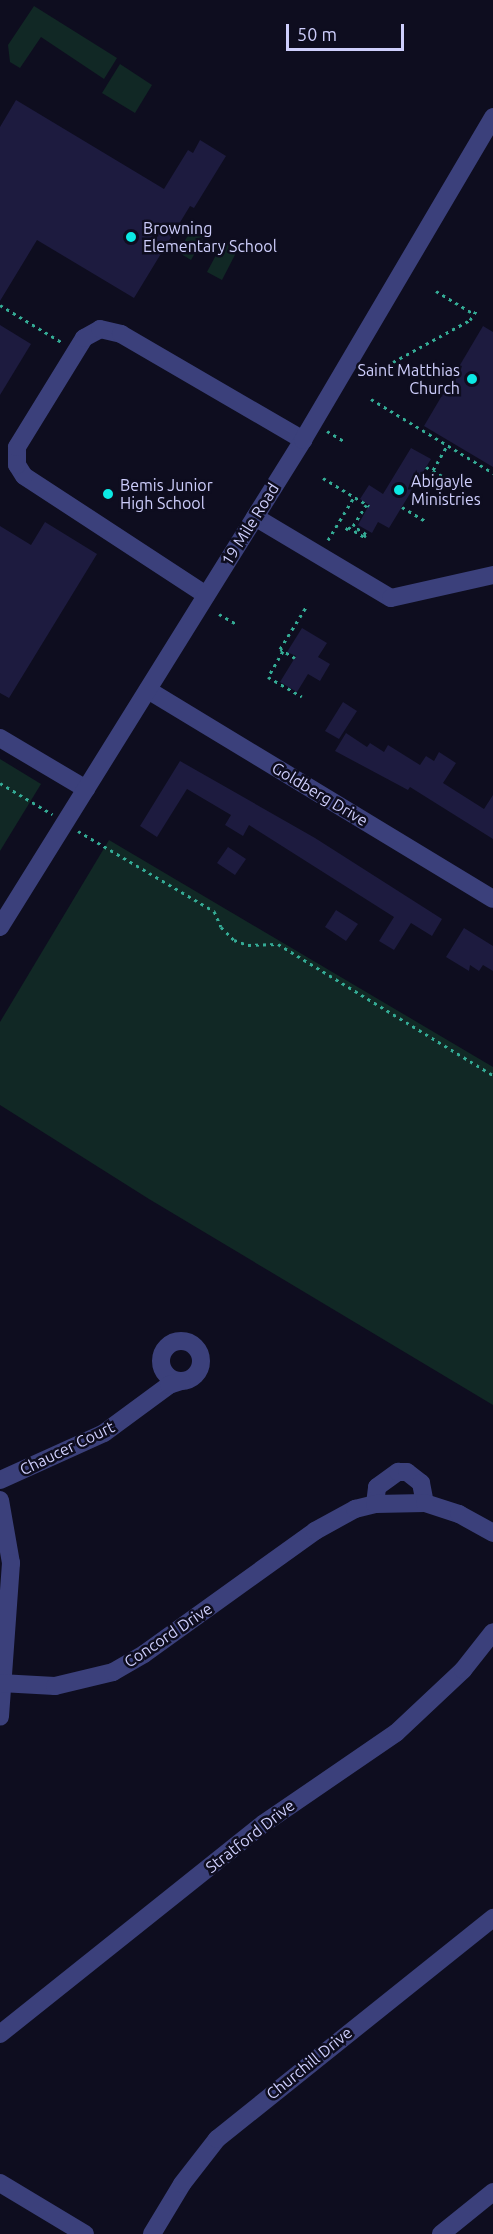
<!DOCTYPE html>
<style>
body{margin:0}
#map{position:relative;width:493px;height:2234px;overflow:hidden;background:#0e0d1f;font-family:Ubuntu,sans-serif}
div>[style]{position:absolute}
.green>*{inset:0;background:#112825}
.building>*{inset:0;background:#1d1b3f}
.path>*{height:3px;margin-top:-1.5px;transform-origin:0;background:repeating-linear-gradient(90deg,#34ab95 0 3px,transparent 0 7.5px)}
.minor>*{height:18px;margin:-9px;padding:0 9px;transform-origin:9px;border-radius:9px;background:#3b407b}
.minor>.ring{margin:-9px;padding:0;box-sizing:content-box;background:none;border:18px solid #3b407b;border-radius:50%}
.dots>*{width:16px;height:16px;translate:-50% -50%;box-sizing:border-box;border:3px solid #0e0d1f;border-radius:50%}
span{translate:-50% -50%;white-space:nowrap;text-align:center;line-height:1.15;-webkit-text-stroke:5px #0e0d1f;paint-order:stroke}
.poi-label{font-size:16px;color:#cecefc}
.left{translate:0 -50%;text-align:left}
.right{translate:-100% -50%;text-align:right}
.street-label{font-size:16px;color:#cecefc}
.scale{position:absolute;left:286px;top:24px;width:118px;height:27px;box-sizing:border-box;border:3px solid #cecefc;border-top:0;padding-left:8px;font-size:18px;line-height:21px;white-space:nowrap;color:#cecefc;-webkit-text-stroke:4px #0e0d1f;paint-order:stroke}
</style>
<div id="map">
<div class="green">
<div style="clip-path:polygon(34px 6px,117px 58px,104px 79px,41px 37px,20px 68px,10px 62px,8px 45px)"></div>
<div style="clip-path:polygon(120px 64px,152px 85px,135px 113px,102px 93px)"></div>
<div style="clip-path:polygon(192px 229px,204px 237px,191px 260px,178px 252px)"></div>
<div style="clip-path:polygon(223px 242px,238px 249px,222px 280px,207px 272px)"></div>
<div style="clip-path:polygon(0 759px,41px 784px,0 851px)"></div>
<div style="clip-path:polygon(109px 840px,493px 1067px,493px 1405px,149px 1199px,0 1105px,0 1022px)"></div>
</div>
<div class="building">
<div style="clip-path:polygon(16px 100px,164px 189px,188px 150px,193px 153px,200px 140px,226px 156px,194px 208px,190px 206px,134px 298px,37px 240px,0 301px,0 127px)"></div>
<div style="clip-path:polygon(0 325px,31px 344px,0 395px)"></div>
<div style="clip-path:polygon(483px 326px,493px 332px,493px 467px,424px 426px)"></div>
<div style="clip-path:polygon(411px 448px,431px 459px,389px 528px,378px 522px,372px 533px,358px 525px,369px 505px,360px 499px,369px 485px,383px 494px)"></div>
<div style="clip-path:polygon(45px 522px,97px 554px,9px 698px,0 693px,0 526px,31px 545px)"></div>
<div style="clip-path:polygon(302px 628px,327px 643px,318px 657px,330px 664px,320px 681px,308px 674px,297px 692px,280px 682px,296px 656px,287px 652px)"></div>
<div style="clip-path:polygon(343px 702px,357px 711px,339px 739px,325px 731px)"></div>
<div style="clip-path:polygon(346px 733px,367px 747px,370px 743px,384px 752px,388px 745px,420px 765px,426px 756px,434px 761px,439px 752px,456px 763px,443px 783px,484px 809px,493px 795px,493px 839px,410px 787px,408px 790px,335px 751px)"></div>
<div style="clip-path:polygon(180px 761px,315px 838px,442px 919px,432px 936px,411px 923px,394px 950px,379px 941px,394px 917px,249px 825px,243px 836px,225px 825px,231px 815px,187px 789px,157px 837px,140px 826px)"></div>
<div style="clip-path:polygon(228px 847px,246px 859px,235px 875px,217px 863px)"></div>
<div style="clip-path:polygon(336px 910px,358px 924px,346px 941px,325px 927px)"></div>
<div style="clip-path:polygon(464px 928px,493px 946px,493px 971px,483px 965px,479px 971px,470px 965px,469px 971px,446px 957px)"></div>
</div>
<div class="path">
<div style="left:436px;top:291px;width:44px;rotate:31.2deg"></div>
<div style="left:0;top:305px;width:74px;rotate:31.1deg"></div>
<div style="left:393px;top:362px;width:88px;rotate:-28.6deg"></div>
<div style="left:470px;top:320px;width:14px;rotate:-56deg"></div>
<div style="left:371px;top:399px;width:143px;rotate:31.2deg"></div>
<div style="left:327px;top:431px;width:21px;rotate:31deg"></div>
<div style="left:426px;top:467px;width:26px;rotate:29deg"></div>
<div style="left:433px;top:470px;width:28px;rotate:-60deg"></div>
<div style="left:323px;top:478px;width:54px;rotate:31.3deg"></div>
<div style="left:402px;top:507px;width:27px;rotate:31deg"></div>
<div style="left:346px;top:530px;width:4px;rotate:-56deg"></div>
<div style="left:348px;top:527px;width:19px;rotate:32deg"></div>
<div style="left:364px;top:537px;width:4px;rotate:-56deg"></div>
<div style="left:366px;top:534px;width:15px;rotate:-148deg"></div>
<div style="left:353px;top:526px;width:25px;rotate:-58deg"></div>
<div style="left:328px;top:540px;width:50px;rotate:-58.8deg"></div>
<div style="left:219px;top:614px;width:20px;rotate:30deg"></div>
<div style="left:283px;top:651px;width:30px;rotate:120deg"></div>
<div style="left:268px;top:677px;width:39px;rotate:30deg"></div>
<div style="left:295px;top:658px;width:17px;rotate:-149deg"></div>
<div style="left:280px;top:649px;width:49px;rotate:-58.2deg"></div>
<div style="left:0;top:783px;width:61px;rotate:30.8deg"></div>
<div style="left:78px;top:831px;width:158px;rotate:30.5deg"></div>
<div style="left:214px;top:911px;width:17px;rotate:66deg"></div>
<div style="left:221px;top:927px;width:18px;rotate:45deg"></div>
<div style="left:234px;top:940px;width:15px;rotate:20deg"></div>
<div style="left:248px;top:945px;width:30px;rotate:-2deg"></div>
<div style="left:278px;top:944px;width:252px;rotate:31.4deg"></div>
</div>
<div class="minor">
<div style="left:255px;top:517px;width:158px;rotate:30.8deg"></div>
<div style="left:391px;top:598px;width:105px;rotate:-12.7deg"></div>
<div style="left:206px;top:595px;width:217px;rotate:-146.8deg"></div>
<div style="left:24px;top:476px;width:13px;rotate:-122deg"></div>
<div style="left:17px;top:465px;width:18px;rotate:-90deg"></div>
<div style="left:17px;top:447px;width:128px;rotate:-58.4deg"></div>
<div style="left:84px;top:338px;width:18px;rotate:-29deg"></div>
<div style="left:100px;top:329px;width:22px;rotate:13deg"></div>
<div style="left:121px;top:334px;width:211px;rotate:30.2deg"></div>
<div style="left:148px;top:690px;width:403px;rotate:31.2deg"></div>
<div style="left:0;top:738px;width:100px;rotate:30.7deg"></div>
<div style="left:0;top:927px;width:574px;rotate:-58.11deg"></div>
<div style="left:303px;top:440px;width:375px;rotate:-59.5deg"></div>
<div class="ring" style="left:161px;top:1341px;width:22px;height:22px"></div>
<div style="left:0;top:1480px;width:114px;rotate:-24.3deg"></div>
<div style="left:104px;top:1433px;width:81px;rotate:-36.4deg"></div>
<div style="left:169px;top:1385px;width:13px;rotate:-18deg"></div>
<div style="left:0;top:1500px;width:64px;rotate:80.1deg"></div>
<div style="left:11px;top:1563px;width:154px;rotate:94.1deg"></div>
<div style="left:375px;top:1504px;width:17px;rotate:-83deg"></div>
<div style="left:377px;top:1487px;width:26px;rotate:-36deg"></div>
<div style="left:398px;top:1472px;width:9px"></div>
<div style="left:407px;top:1472px;width:18px;rotate:38deg"></div>
<div style="left:421px;top:1483px;width:20px;rotate:79deg"></div>
<div style="left:0;top:1683px;width:55px;rotate:3.1deg"></div>
<div style="left:55px;top:1686px;width:60px;rotate:-13.6deg"></div>
<div style="left:113px;top:1672px;width:36px;rotate:-30deg"></div>
<div style="left:144px;top:1654px;width:211px;rotate:-35.7deg"></div>
<div style="left:315px;top:1531px;width:46px;rotate:-28.8deg"></div>
<div style="left:355px;top:1509px;width:21px;rotate:-14deg"></div>
<div style="left:375px;top:1504px;width:50px;rotate:-1.1deg"></div>
<div style="left:425px;top:1503px;width:36px;rotate:18deg"></div>
<div style="left:459px;top:1514px;width:39px;rotate:29deg"></div>
<div style="left:0;top:2034px;width:337px;rotate:-38.6deg"></div>
<div style="left:263px;top:1824px;width:161px;rotate:-34.4deg"></div>
<div style="left:396px;top:1733px;width:92px;rotate:-43.2deg"></div>
<div style="left:463px;top:1670px;width:48px;rotate:-51.7deg"></div>
<div style="left:0;top:2183px;width:99px;rotate:31deg"></div>
<div style="left:152px;top:2234px;width:58px;rotate:-59deg"></div>
<div style="left:182px;top:2184px;width:57px;rotate:-52.1deg"></div>
<div style="left:217px;top:2139px;width:354px;rotate:-38.7deg"></div>
<div style="left:441px;top:2234px;width:67px;rotate:-38.9deg"></div>
</div>
<div class="dots">
<div style="left:131px;top:237px;background:#0ceae5"></div>
<div style="left:472px;top:379px;background:#0ceae5"></div>
<div style="left:399px;top:490px;background:#0ceae5"></div>
<div style="left:108px;top:494px;background:#0ceae5"></div>
</div>
<div class="poi-label">
<span class="left" style="left:143px;top:237px">Browning<br>Elementary School</span>
<span class="right" style="left:460px;top:379px">Saint Matthias<br>Church</span>
<span class="left" style="left:411px;top:490px">Abigayle<br>Ministries</span>
<span class="left" style="left:120px;top:494px">Bemis Junior<br>High School</span>
</div>
<div class="street-label">
<span style="left:250px;top:524px;rotate:-58deg">19 Mile Road</span>
<span style="left:320px;top:794px;rotate:31deg">Goldberg Drive</span>
<span style="left:67px;top:1448px;rotate:-26deg">Chaucer Court</span>
<span style="left:168px;top:1635px;rotate:-34deg">Concord Drive</span>
<span style="left:250px;top:1836px;rotate:-38deg">Stratford Drive</span>
<span style="left:309px;top:2063px;rotate:-39deg">Churchill Drive</span>
</div>
<div class="scale">50 m</div>
</div>
